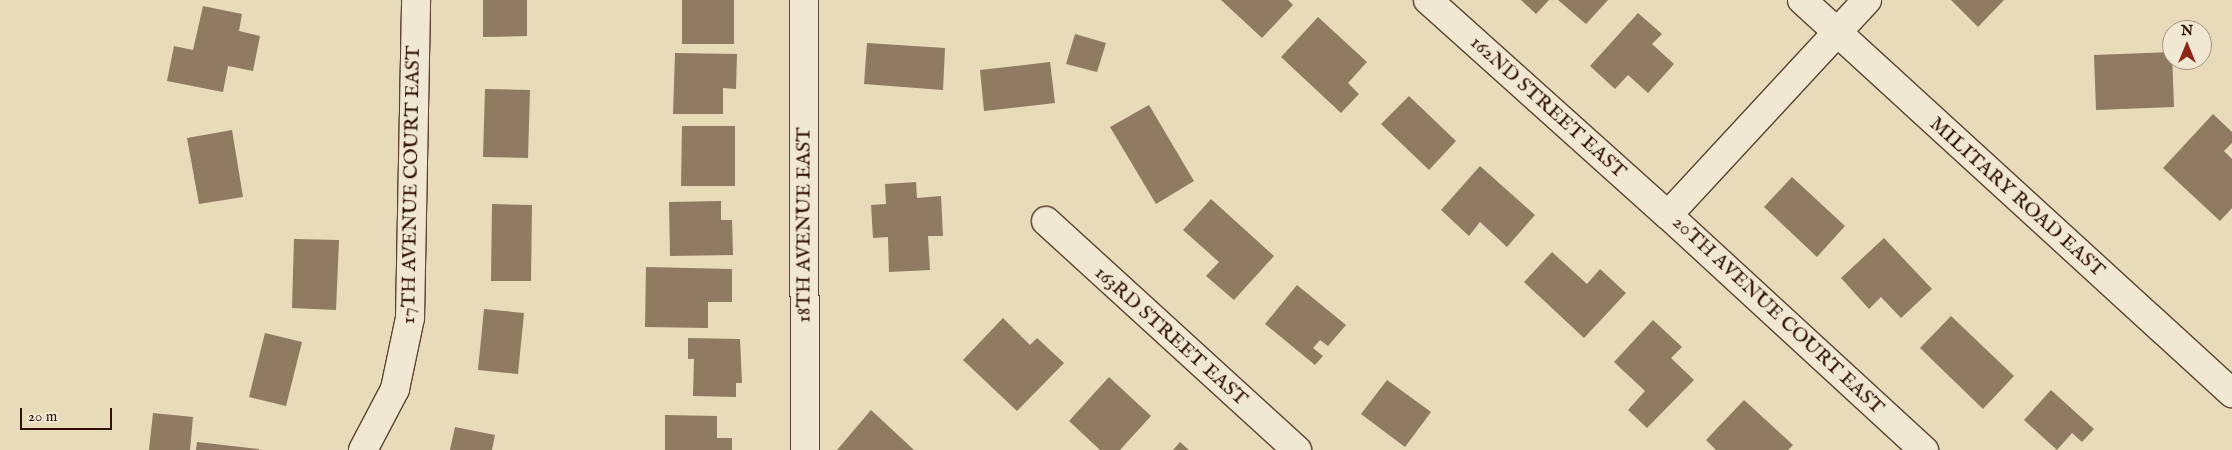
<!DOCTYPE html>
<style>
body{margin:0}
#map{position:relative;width:2232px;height:450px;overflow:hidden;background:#e8dbba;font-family:"IM FELL English",serif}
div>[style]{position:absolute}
.building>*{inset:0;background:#8f7a62}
.roads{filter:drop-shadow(1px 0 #5d4430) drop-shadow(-1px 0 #5d4430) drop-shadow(0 1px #5d4430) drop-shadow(0 -1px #5d4430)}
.minor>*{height:28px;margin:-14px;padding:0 14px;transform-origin:14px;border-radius:14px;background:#f0e8d2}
span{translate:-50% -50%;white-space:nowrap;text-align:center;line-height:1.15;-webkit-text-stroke:5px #f0e8d2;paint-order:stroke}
.street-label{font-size:20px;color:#2f1102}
.north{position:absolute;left:2162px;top:20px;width:50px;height:50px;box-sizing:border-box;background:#f0e8d2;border:1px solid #a3927f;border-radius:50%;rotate:0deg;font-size:14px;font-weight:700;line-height:20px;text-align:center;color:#2f1102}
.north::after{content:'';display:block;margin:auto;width:18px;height:22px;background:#8f2418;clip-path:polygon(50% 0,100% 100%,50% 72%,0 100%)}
.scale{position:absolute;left:20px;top:408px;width:92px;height:22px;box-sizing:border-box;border:2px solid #2f1102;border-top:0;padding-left:6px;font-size:15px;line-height:18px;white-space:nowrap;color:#2f1102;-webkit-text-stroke:4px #f0e8d2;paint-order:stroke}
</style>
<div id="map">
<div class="building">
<div style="clip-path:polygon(483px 0,527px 0,527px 36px,483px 37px)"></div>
<div style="clip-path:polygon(682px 0,734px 0,734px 44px,682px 44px)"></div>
<div style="clip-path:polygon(1221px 0,1288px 0,1293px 5px,1262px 38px)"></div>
<div style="clip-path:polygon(1521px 0,1549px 0,1536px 14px)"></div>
<div style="clip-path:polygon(1558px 0,1608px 0,1586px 24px)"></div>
<div style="clip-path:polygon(1951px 0,2004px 0,1978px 27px)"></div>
<div style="clip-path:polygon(203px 6px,242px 14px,239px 31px,260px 36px,253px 71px,228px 66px,223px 92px,167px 81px,174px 46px,193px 50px)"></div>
<div style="clip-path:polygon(1638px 13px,1662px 34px,1652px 44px,1674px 64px,1648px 93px,1628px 75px,1615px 89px,1590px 66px)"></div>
<div style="clip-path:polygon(1318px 17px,1367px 62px,1348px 83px,1359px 94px,1341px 113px,1281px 57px)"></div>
<div style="clip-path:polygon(1075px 34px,1106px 43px,1097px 72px,1066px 64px)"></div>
<div style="clip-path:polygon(867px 43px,945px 48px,943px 90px,864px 84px)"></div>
<div style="clip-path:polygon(2172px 52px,2174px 107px,2096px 110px,2094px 55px)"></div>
<div style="clip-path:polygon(675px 53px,737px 54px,736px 89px,723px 88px,723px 114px,673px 114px)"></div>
<div style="clip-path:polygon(1050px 62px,1055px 103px,984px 111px,980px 70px)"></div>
<div style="clip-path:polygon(485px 89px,530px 90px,528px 158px,483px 157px)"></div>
<div style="clip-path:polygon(1409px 96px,1456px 141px,1429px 170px,1381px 124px)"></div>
<div style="clip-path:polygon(1149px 105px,1194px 181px,1156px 204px,1110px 127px)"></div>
<div style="clip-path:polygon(2213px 114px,2232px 132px,2232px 143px,2224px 151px,2232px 159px,2232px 208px,2220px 221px,2163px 168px)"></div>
<div style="clip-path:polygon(682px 126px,735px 126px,735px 186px,681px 186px)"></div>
<div style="clip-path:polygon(232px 130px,243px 197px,199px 204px,187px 138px)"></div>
<div style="clip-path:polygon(1480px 166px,1535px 215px,1507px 247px,1480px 222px,1469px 236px,1441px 210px)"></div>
<div style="clip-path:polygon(1792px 177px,1845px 226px,1817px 257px,1764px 207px)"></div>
<div style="clip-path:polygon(916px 182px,917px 198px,941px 196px,943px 236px,928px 236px,930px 270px,889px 272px,888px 237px,873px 238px,871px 205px,886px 204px,885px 184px)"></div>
<div style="clip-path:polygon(1211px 199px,1274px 256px,1234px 300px,1206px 276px,1219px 262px,1183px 230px)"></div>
<div style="clip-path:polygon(721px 201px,721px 220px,732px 220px,733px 255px,670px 256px,669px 202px)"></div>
<div style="clip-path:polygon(492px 204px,532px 205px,531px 281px,491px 281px)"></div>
<div style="clip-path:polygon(1884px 238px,1932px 289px,1901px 318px,1881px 297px,1869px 309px,1841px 278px)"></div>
<div style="clip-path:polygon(294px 239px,339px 240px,336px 310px,292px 308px)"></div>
<div style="clip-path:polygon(1552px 252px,1587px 284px,1600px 269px,1626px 293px,1584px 338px,1524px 282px)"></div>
<div style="clip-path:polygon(646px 267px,732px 269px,732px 302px,708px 302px,708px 328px,645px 327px)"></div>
<div style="clip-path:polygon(1297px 285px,1346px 325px,1328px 346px,1320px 340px,1313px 348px,1323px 356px,1315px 365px,1265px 324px)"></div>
<div style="clip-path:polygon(484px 309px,524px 313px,518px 374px,478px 370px)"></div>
<div style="clip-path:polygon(1951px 316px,2014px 376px,1983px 409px,1920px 348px)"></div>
<div style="clip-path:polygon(1003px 318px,1030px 345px,1037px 338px,1064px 363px,1017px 411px,963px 360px)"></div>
<div style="clip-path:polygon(1653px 320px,1682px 347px,1671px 358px,1694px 380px,1647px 428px,1628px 410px,1645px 391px,1614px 362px)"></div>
<div style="clip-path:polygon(265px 333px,302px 342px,286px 406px,249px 397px)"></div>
<div style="clip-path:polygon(688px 338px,740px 339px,742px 383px,736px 383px,736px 397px,693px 396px,694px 359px,688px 359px)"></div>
<div style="clip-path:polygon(1109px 377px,1151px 416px,1120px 450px,1100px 450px,1069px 421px)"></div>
<div style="clip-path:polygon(1387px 380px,1431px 412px,1405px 447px,1361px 414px)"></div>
<div style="clip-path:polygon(2051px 390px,2094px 429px,2082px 442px,2072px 433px,2057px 450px,2024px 420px)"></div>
<div style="clip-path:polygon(1744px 400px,1793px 445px,1788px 450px,1716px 450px,1706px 440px)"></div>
<div style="clip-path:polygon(871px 410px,914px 450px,837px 450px)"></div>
<div style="clip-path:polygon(153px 413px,193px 417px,190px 450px,149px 450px)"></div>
<div style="clip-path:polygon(665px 415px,717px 416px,717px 438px,732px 438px,732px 450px,665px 450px)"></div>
<div style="clip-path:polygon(455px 427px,495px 435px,492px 450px,450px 450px)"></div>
<div style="clip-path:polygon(197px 442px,259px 449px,259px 450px,196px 450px)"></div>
<div style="clip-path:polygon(1180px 442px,1189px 450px,1173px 450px)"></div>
</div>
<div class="roads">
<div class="minor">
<div style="left:804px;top:0;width:450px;rotate:89.9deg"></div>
<div style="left:1428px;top:0;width:322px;rotate:41.9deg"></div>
<div style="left:1668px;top:215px;width:348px;rotate:42.6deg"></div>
<div style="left:1802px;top:0;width:583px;rotate:42.43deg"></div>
<div style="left:1668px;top:215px;width:293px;rotate:-47.2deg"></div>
<div style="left:1046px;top:221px;width:340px;rotate:42.4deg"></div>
<div style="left:363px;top:450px;width:69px;rotate:-62.3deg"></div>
<div style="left:395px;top:389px;width:73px;rotate:-78.1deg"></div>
<div style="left:410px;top:318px;width:318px;rotate:-88.9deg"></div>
</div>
</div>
<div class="street-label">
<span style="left:1548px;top:107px;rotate:42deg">162ND STREET EAST</span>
<span style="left:411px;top:185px;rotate:-89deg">17TH AVENUE COURT EAST</span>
<span style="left:2017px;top:197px;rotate:42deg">MILITARY ROAD EAST</span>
<span style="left:804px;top:225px;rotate:-90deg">18TH AVENUE EAST</span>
<span style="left:1778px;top:315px;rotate:43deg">20TH AVENUE COURT EAST</span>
<span style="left:1171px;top:336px;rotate:42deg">163RD STREET EAST</span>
</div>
<div class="north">N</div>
<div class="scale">20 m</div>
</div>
